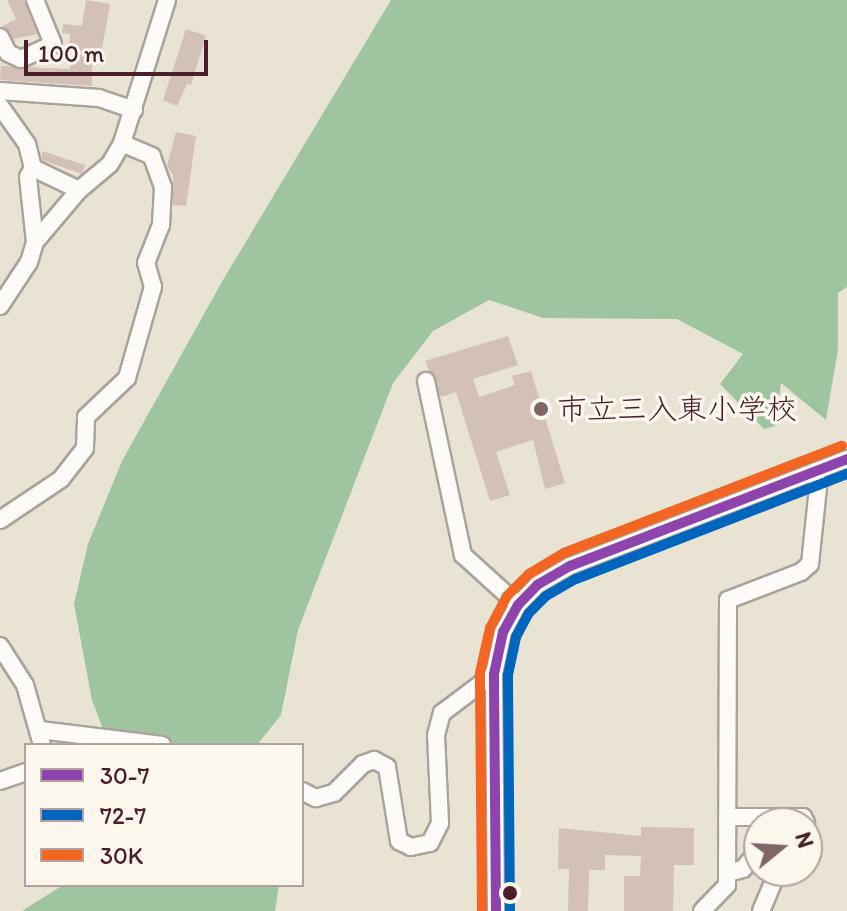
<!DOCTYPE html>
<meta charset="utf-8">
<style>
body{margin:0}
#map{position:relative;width:847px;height:911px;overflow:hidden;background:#e8e3d3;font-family:Itim,"Klee One",sans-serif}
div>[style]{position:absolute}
.forest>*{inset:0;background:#9ec59f}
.building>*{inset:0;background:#d3c0b7}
.roads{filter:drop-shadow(2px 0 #aba39b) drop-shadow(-2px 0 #aba39b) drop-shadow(0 2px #aba39b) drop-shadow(0 -2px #aba39b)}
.minor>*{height:16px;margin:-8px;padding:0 8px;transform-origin:8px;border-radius:8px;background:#fcfbf8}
.bus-1>*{height:10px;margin:-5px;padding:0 5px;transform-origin:5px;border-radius:5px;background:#8e44ad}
.bus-2>*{height:10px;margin:-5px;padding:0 5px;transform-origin:5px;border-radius:5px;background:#0065bd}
.bus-3>*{height:10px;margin:-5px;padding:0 5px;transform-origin:5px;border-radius:5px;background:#f26522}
.dots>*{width:22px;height:22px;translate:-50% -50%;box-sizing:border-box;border:4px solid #fbf7ec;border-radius:50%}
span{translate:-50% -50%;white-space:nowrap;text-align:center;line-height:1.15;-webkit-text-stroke:7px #fbf7ec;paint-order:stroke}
.poi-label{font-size:30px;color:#4a1f2b}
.left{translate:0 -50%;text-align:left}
.legend{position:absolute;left:24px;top:743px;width:280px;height:144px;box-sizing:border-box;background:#fbf7ec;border:2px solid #b4a19f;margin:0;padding:10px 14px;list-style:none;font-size:24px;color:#4a1f2b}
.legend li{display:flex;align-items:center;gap:16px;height:40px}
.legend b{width:40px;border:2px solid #b4a19f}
.north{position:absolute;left:743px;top:807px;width:80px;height:80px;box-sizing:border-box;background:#fbf7ec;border:2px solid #b4a19f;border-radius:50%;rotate:72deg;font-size:22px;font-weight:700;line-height:32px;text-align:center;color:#4a1f2b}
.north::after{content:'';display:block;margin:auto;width:28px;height:36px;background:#816466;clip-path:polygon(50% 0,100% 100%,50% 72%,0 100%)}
.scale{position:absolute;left:24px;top:40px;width:184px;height:36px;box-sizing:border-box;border:4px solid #4a1f2b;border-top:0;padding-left:10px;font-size:24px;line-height:28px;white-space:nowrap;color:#4a1f2b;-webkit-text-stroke:6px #fbf7ec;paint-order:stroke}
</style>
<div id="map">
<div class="forest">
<div style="clip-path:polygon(391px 0,847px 0,847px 287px,838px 293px,838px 349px,826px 420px,781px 383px,775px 426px,764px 429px,720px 384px,743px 354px,677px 319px,543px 318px,489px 300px,433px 331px,393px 383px,298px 630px,281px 715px,257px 745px,109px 745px,92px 700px,74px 604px,88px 544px,122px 461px,223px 280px)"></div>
<div style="clip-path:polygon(63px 885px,279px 885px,275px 911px,22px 911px)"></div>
</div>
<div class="building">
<div style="clip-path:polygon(7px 0,24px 0,37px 34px,13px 39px,2px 26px,16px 19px)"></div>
<div style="clip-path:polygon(86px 0,110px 4px,99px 65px,92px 63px,92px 86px,0 80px,1px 66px,70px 69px,73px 47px,69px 46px,70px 34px,62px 33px,63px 24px,82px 26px)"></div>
<div style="clip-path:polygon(186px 29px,206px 36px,191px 85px,187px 84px,177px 106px,163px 100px)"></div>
<div style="clip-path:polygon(176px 132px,196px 136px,186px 206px,173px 205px,173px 175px,167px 166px)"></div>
<div style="clip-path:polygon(42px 151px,85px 165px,82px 174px,42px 160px)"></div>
<div style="clip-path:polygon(508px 336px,518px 365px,473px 379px,479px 397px,515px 385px,512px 376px,531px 371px,565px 483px,545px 489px,533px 440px,496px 452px,510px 495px,490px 501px,456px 392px,441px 397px,425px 361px)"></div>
<div style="clip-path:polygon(641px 827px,694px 828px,694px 865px,674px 865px,673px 911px,624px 911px,624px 876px,640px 876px,641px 856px,605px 855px,605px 870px,589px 870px,588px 911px,568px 911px,569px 869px,558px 869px,559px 828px,641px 836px)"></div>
</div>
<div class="roads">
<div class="minor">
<div style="left:0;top:37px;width:18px;rotate:63deg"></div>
<div style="left:8px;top:53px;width:14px;rotate:25deg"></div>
<div style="left:21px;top:59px;width:35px;rotate:-25deg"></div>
<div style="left:53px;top:44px;width:48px;rotate:-112.2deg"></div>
<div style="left:0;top:91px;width:99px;rotate:4deg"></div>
<div style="left:99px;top:98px;width:37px;rotate:19deg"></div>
<div style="left:0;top:106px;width:47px;rotate:54.6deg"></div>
<div style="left:27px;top:144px;width:25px;rotate:76deg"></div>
<div style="left:33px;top:168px;width:10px;rotate:119deg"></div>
<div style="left:28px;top:177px;width:65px;rotate:83.9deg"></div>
<div style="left:33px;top:168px;width:51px;rotate:25.6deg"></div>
<div style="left:0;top:306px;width:53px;rotate:-56.6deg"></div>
<div style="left:29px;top:262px;width:21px;rotate:-73deg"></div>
<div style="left:35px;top:242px;width:68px;rotate:-49.8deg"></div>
<div style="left:79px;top:190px;width:40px;rotate:-40deg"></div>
<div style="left:110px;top:164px;width:24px;rotate:-60deg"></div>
<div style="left:122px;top:143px;width:150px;rotate:-72.5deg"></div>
<div style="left:426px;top:381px;width:178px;rotate:78deg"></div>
<div style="left:463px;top:555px;width:74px;rotate:42.3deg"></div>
<div style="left:0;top:520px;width:73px;rotate:-33.9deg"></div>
<div style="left:61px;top:479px;width:39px;rotate:-52deg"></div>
<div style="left:85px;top:448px;width:31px;rotate:-88deg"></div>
<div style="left:86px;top:417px;width:57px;rotate:-43.6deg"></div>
<div style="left:127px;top:378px;width:95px;rotate:-74.1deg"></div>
<div style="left:153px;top:287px;width:25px;rotate:-106deg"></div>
<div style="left:146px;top:263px;width:41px;rotate:-68.5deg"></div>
<div style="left:161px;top:225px;width:38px;rotate:-87deg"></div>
<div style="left:163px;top:187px;width:33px;rotate:-110deg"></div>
<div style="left:152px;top:156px;width:33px;rotate:-157deg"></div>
<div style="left:0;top:646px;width:46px;rotate:57.3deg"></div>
<div style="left:25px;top:685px;width:62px;rotate:74.2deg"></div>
<div style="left:40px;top:730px;width:123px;rotate:7deg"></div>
<div style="left:0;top:781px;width:28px;rotate:-19deg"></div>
<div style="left:302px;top:791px;width:16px;rotate:27deg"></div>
<div style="left:316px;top:798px;width:19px;rotate:-16deg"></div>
<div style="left:334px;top:793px;width:41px;rotate:-45deg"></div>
<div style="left:363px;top:764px;width:12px;rotate:-20deg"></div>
<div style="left:374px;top:760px;width:15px;rotate:28deg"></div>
<div style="left:387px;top:767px;width:75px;rotate:80.8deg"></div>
<div style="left:399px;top:841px;width:13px;rotate:27deg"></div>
<div style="left:411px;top:847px;width:19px;rotate:-12deg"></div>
<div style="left:430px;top:843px;width:22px;rotate:-63deg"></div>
<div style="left:440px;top:823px;width:88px;rotate:-92.6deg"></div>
<div style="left:436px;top:735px;width:23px;rotate:-75deg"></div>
<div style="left:442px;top:713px;width:65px;rotate:-36.9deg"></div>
<div style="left:727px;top:817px;width:76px"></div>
<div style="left:803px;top:817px;width:7px;rotate:63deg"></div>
<div style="left:727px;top:873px;width:16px;rotate:-14deg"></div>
<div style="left:743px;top:869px;width:25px;rotate:-50deg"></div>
<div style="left:496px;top:911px;width:237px;rotate:-90.5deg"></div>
<div style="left:494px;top:674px;width:43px;rotate:-77.9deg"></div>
<div style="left:503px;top:632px;width:31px;rotate:-61deg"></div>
<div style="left:518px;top:605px;width:28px;rotate:-46deg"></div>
<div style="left:537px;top:585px;width:38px;rotate:-30deg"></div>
<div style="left:570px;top:566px;width:297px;rotate:-21.1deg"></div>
<div style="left:702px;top:911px;width:36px;rotate:-46deg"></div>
<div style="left:727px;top:885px;width:285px;rotate:-89.8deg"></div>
<div style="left:728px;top:600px;width:78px;rotate:-21deg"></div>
<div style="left:801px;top:572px;width:12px;rotate:-42deg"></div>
<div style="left:810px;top:564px;width:76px;rotate:-84deg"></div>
<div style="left:818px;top:488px;width:17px;rotate:-100deg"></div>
<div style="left:761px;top:911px;width:43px;rotate:-67deg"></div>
</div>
</div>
<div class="bus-1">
<div style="left:496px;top:911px;width:237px;rotate:-90.5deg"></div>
<div style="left:494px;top:674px;width:43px;rotate:-77.9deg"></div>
<div style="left:503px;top:632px;width:31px;rotate:-61deg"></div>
<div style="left:518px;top:605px;width:28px;rotate:-46deg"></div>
<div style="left:537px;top:585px;width:38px;rotate:-30deg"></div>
<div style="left:570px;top:566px;width:297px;rotate:-21.1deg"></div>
</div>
<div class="bus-2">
<div style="left:510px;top:911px;width:236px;rotate:-90.5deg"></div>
<div style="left:508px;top:675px;width:39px;rotate:-78deg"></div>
<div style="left:516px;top:637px;width:27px;rotate:-62deg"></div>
<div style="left:529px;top:613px;width:24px;rotate:-45deg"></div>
<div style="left:546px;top:596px;width:34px;rotate:-30deg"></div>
<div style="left:576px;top:579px;width:291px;rotate:-21.2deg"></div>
</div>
<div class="bus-3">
<div style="left:482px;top:911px;width:238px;rotate:-90.5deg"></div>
<div style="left:480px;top:673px;width:46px;rotate:-77.5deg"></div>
<div style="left:490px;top:628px;width:36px;rotate:-62deg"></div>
<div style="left:507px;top:596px;width:31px;rotate:-45deg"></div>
<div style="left:529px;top:574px;width:41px;rotate:-31deg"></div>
<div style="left:564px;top:553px;width:298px;rotate:-21.1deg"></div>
</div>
<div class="dots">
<div style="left:541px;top:409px;background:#816466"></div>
<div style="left:510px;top:893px;background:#4a1f2b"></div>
</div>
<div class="poi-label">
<span class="left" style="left:557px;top:409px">市立三入東小学校</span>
</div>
<ul class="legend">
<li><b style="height:10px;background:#8e44ad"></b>30-7</li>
<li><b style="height:10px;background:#0065bd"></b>72-7</li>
<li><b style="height:10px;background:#f26522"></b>30K</li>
</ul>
<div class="north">N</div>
<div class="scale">100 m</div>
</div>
